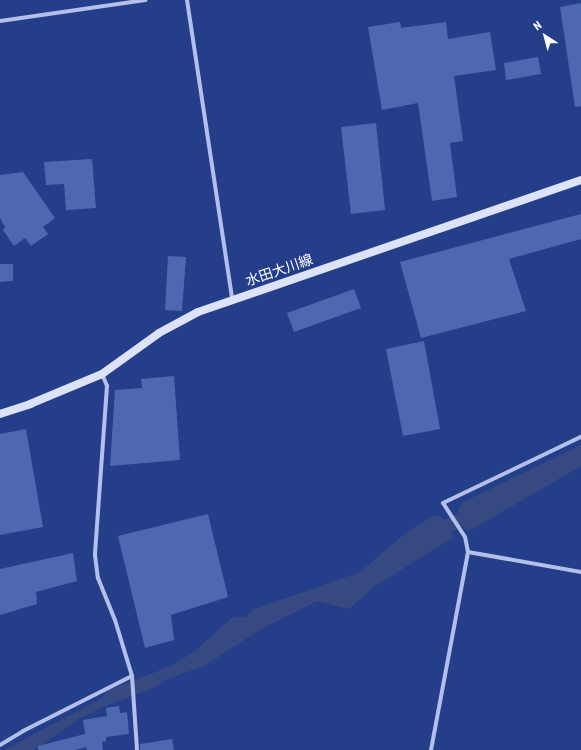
<!DOCTYPE html>
<meta charset="utf-8">
<style>
body{margin:0}
#map{position:relative;width:581px;height:750px;overflow:hidden;background:#253e8a;font-family:"Roboto Condensed","Noto Sans JP",sans-serif}
div>[style]{position:absolute}
.water>*{inset:0;background:#374981}
.canal>*{height:14px;margin:-7px;padding:0 7px;transform-origin:7px;border-radius:7px;background:#374981}
.building>*{inset:0;background:#4d67b1}
.minor>*{height:4px;margin:-2px;padding:0 2px;transform-origin:2px;border-radius:2px;background:#b2c0ea}
.secondary>*{height:8px;margin:-4px;padding:0 4px;transform-origin:4px;border-radius:4px;background:#dce3f8}
span{translate:-50% -50%;white-space:nowrap;text-align:center;line-height:1.15;-webkit-text-stroke:3.5px #253e8a;paint-order:stroke}
.street-label{font-size:14px;color:#fff}
.north{position:absolute;left:525px;top:16px;width:40px;height:40px;-webkit-text-stroke:3px #253e8a;paint-order:stroke;rotate:324deg;font-size:11px;font-weight:700;line-height:16px;text-align:center;color:#fff}
.north::after{content:'';display:block;margin:auto;width:14px;height:18px;background:#fff;clip-path:polygon(50% 0,100% 100%,50% 72%,0 100%)}
</style>
<div id="map">
<div class="water">
<div style="clip-path:polygon(581px 445px,581px 466px,473px 529px,466px 530px,459px 519px,458px 511px,461px 503px)"></div>
<div style="clip-path:polygon(432px 516px,441px 516px,454px 537px,375px 586px,349px 609px,317px 601px,263px 628px,204px 666px,137px 690px,137px 680px,175px 664px,196px 650px,234px 616px,245px 618px,252px 610px,360px 572px,407px 532px)"></div>
<div style="clip-path:polygon(123px 687px,127px 689px,128px 695px,79px 719px,37px 748px,33px 750px,4px 750px)"></div>
</div>
<div class="canal">
<div style="left:432px;top:534px;width:49px;rotate:-26.6deg"></div>
<div style="left:110px;top:697px;width:47px;rotate:-21.1deg"></div>
</div>
<div class="building">
<div style="clip-path:polygon(581px 3px,581px 106px,575px 107px,560px 7px)"></div>
<div style="clip-path:polygon(400px 22px,401px 28px,446px 22px,448px 39px,490px 32px,496px 70px,454px 76px,463px 141px,450px 143px,457px 197px,432px 201px,418px 103px,382px 110px,368px 27px)"></div>
<div style="clip-path:polygon(538px 57px,541px 74px,506px 80px,504px 63px)"></div>
<div style="clip-path:polygon(376px 123px,385px 210px,351px 214px,341px 127px)"></div>
<div style="clip-path:polygon(92px 159px,96px 208px,66px 210px,64px 184px,46px 185px,44px 162px)"></div>
<div style="clip-path:polygon(23px 172px,55px 218px,43px 227px,48px 234px,31px 246px,25px 238px,14px 246px,3px 230px,5px 227px,0 218px,0 175px)"></div>
<div style="clip-path:polygon(581px 214px,581px 239px,509px 259px,526px 311px,421px 338px,400px 262px)"></div>
<div style="clip-path:polygon(168px 256px,186px 257px,182px 311px,165px 310px)"></div>
<div style="clip-path:polygon(0 264px,13px 264px,13px 281px,0 282px)"></div>
<div style="clip-path:polygon(354px 289px,361px 308px,294px 332px,287px 313px)"></div>
<div style="clip-path:polygon(424px 341px,440px 429px,403px 436px,386px 349px)"></div>
<div style="clip-path:polygon(174px 376px,180px 460px,110px 466px,115px 390px,142px 388px,141px 379px)"></div>
<div style="clip-path:polygon(26px 429px,43px 527px,0 535px,0 434px)"></div>
<div style="clip-path:polygon(208px 514px,228px 597px,171px 615px,174px 640px,145px 648px,118px 536px)"></div>
<div style="clip-path:polygon(73px 553px,77px 581px,36px 592px,37px 604px,0 615px,0 569px)"></div>
<div style="clip-path:polygon(119px 706px,120px 713px,127px 712px,129px 734px,106px 737px,106px 741px,102px 742px,103px 750px,87px 750px,86px 747px,75px 750px,38px 750px,38px 746px,85px 734px,83px 720px,107px 716px,106px 708px)"></div>
<div style="clip-path:polygon(172px 739px,174px 750px,140px 750px,140px 744px)"></div>
</div>
<div class="minor">
<div style="left:187px;top:0;width:302px;rotate:81.4deg"></div>
<div style="left:0;top:21px;width:147px;rotate:-8.2deg"></div>
<div style="left:102px;top:374px;width:13px;rotate:67deg"></div>
<div style="left:107px;top:386px;width:169px;rotate:94.1deg"></div>
<div style="left:95px;top:555px;width:23px;rotate:83deg"></div>
<div style="left:98px;top:578px;width:45px;rotate:68deg"></div>
<div style="left:115px;top:620px;width:59px;rotate:73.1deg"></div>
<div style="left:132px;top:676px;width:74px;rotate:86.1deg"></div>
<div style="left:468px;top:552px;width:115px;rotate:10deg"></div>
<div style="left:0;top:745px;width:27px;rotate:-31deg"></div>
<div style="left:23px;top:731px;width:122px;rotate:-26.8deg"></div>
<div style="left:431px;top:750px;width:201px;rotate:-79.4deg"></div>
<div style="left:468px;top:552px;width:15px;rotate:-101deg"></div>
<div style="left:465px;top:537px;width:40px;rotate:-122.9deg"></div>
<div style="left:443px;top:503px;width:153px;rotate:-25.6deg"></div>
</div>
<div class="secondary">
<div style="left:0;top:414px;width:32px;rotate:-18deg"></div>
<div style="left:30px;top:404px;width:78px;rotate:-22.6deg"></div>
<div style="left:102px;top:374px;width:70px;rotate:-35.7deg"></div>
<div style="left:159px;top:333px;width:44px;rotate:-28.3deg"></div>
<div style="left:198px;top:312px;width:405px;rotate:-19deg"></div>
</div>
<div class="street-label">
<span style="left:279px;top:270px;rotate:-19deg">水田大川線</span>
</div>
<div class="north">N</div>
</div>
